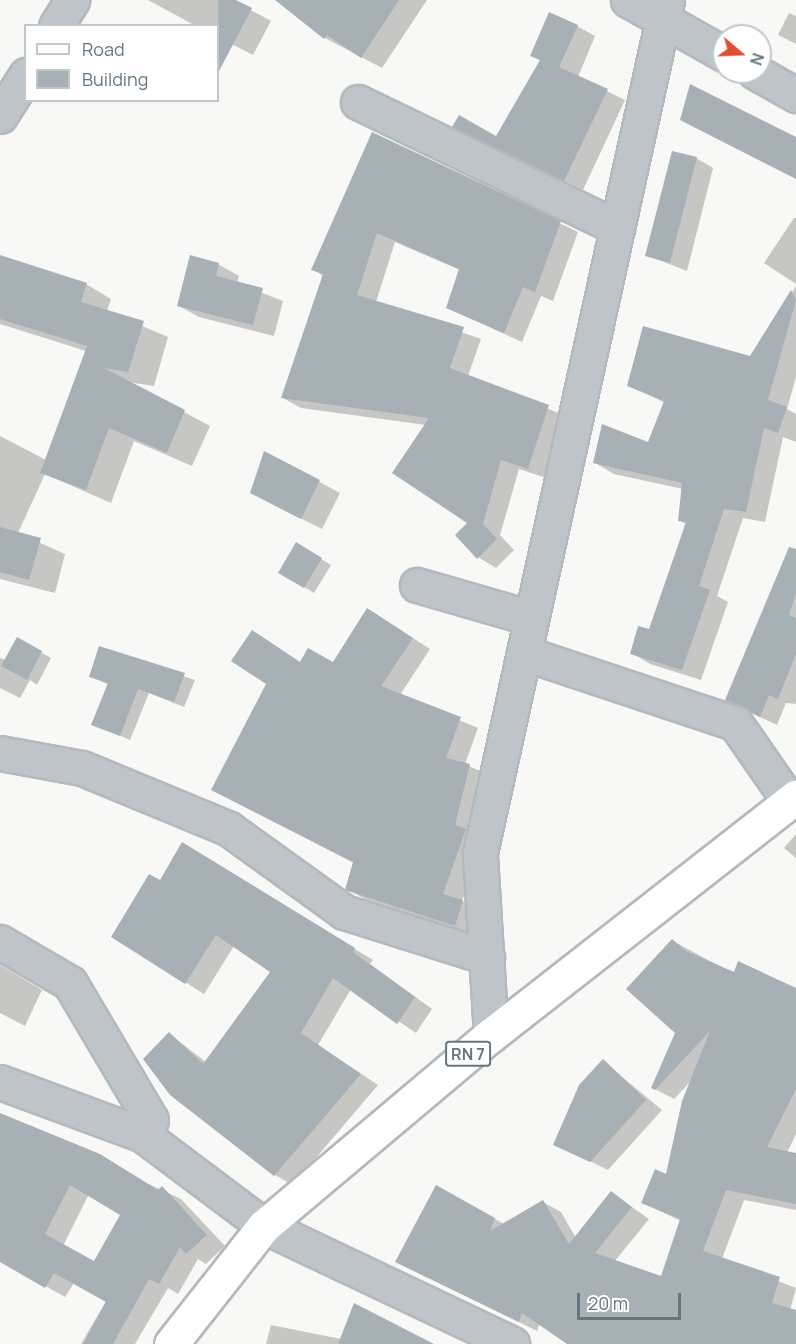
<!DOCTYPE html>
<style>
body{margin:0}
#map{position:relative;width:796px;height:1344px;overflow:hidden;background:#f8f8f6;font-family:Manrope,sans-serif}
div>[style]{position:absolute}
.shadow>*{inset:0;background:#0003}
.building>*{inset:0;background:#a7b0b5}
.roads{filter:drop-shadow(2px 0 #b3b9bc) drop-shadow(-2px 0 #b3b9bc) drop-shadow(0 2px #b3b9bc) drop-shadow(0 -2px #b3b9bc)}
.minor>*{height:33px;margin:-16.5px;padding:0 16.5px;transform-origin:16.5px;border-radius:16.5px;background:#bfc4c8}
.primary>*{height:33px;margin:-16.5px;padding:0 16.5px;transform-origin:16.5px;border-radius:16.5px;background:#fff}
span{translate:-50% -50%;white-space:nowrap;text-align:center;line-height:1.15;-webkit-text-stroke:6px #fff;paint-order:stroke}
.shield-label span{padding:2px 4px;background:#fff;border:2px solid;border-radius:4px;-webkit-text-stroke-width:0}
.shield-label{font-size:16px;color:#657680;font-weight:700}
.legend{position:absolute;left:24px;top:24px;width:195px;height:78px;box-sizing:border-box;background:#fff;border:2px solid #c1c8cc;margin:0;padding:8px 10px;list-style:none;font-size:18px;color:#657680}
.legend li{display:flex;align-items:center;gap:12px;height:30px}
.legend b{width:30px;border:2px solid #c1c8cc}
.north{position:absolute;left:712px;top:24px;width:60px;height:60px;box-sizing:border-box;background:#fff;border:2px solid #c1c8cc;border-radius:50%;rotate:109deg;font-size:16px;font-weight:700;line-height:24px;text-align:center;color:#657680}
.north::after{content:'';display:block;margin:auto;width:21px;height:27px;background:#dd5031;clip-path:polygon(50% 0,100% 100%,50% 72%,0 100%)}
.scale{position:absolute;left:577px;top:1293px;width:104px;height:27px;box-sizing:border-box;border:3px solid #657680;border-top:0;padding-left:8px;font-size:18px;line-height:21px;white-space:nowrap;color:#657680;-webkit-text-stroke:4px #fff;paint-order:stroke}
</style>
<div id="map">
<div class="shadow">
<div style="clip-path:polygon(148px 0,232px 0,271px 21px,253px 55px,218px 37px,218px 26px,196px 26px)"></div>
<div style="clip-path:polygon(290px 0,427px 0,382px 68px,325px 38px,285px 6px)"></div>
<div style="clip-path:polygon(789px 13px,796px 16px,796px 44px,778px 35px)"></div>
<div style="clip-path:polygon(577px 26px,595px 36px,578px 77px,625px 100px,583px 190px,472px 136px,497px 138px,541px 61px,532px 55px)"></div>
<div style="clip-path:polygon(373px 134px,578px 232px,553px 301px,541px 296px,522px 342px,447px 308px,460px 270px,395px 242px,376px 302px,481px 339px,468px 376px,566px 416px,546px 478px,519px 469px,500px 535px,514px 550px,496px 568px,478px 557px,470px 523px,426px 425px,301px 408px,283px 398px,323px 276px,313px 269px)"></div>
<div style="clip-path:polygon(696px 158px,713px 168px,687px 271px,646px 255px)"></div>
<div style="clip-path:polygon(794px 218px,796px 218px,796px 284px,764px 263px)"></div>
<div style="clip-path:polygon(0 257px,86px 284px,111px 299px,107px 311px,168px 337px,154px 386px,128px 382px,210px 426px,192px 466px,134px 441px,111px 503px,45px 474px,18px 533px,65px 554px,55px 593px,0 579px,0 436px,46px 460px,86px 351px,0 324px)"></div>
<div style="clip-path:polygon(218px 264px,239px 276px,237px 283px,283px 301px,274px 336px,199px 317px,179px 306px)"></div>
<div style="clip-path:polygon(796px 286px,796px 377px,787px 409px,796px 414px,796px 442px,783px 437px,765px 522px,743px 518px,717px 596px,728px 602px,701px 680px,650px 664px,632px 653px,650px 631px,686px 524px,679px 520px,683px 489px,614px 474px,595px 463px,649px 444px,665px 403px,629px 385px,751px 357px)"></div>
<div style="clip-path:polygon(265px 453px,340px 493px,322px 529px,272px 504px)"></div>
<div style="clip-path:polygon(297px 544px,331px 565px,314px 593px,280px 572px)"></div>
<div style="clip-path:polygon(796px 577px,796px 704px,786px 703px,777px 725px,743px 709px)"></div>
<div style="clip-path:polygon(385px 620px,430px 649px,400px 695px,478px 728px,465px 764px,488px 775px,483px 841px,462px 901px,481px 912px,474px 936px,365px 899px,347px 889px,354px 863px,231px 800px,268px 684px,253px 632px,301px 663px,334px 664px)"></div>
<div style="clip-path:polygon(17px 639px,51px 658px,37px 685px,30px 680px,20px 698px,0 688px,0 658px,6px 660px)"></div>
<div style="clip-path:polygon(100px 648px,195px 680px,184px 707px,149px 693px,130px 740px,93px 724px,109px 685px,90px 676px)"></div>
<div style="clip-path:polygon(796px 834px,796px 858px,784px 848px)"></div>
<div style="clip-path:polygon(200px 855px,373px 960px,370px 964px,432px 1009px,416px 1033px,351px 989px,318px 1045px,378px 1085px,293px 1185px,275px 1175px,169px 1034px,206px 1062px,272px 972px,234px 946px,204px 994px,113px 937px,161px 882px)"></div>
<div style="clip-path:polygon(673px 941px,734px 974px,796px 990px,796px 1134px,787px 1153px,796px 1155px,796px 1210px,744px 1200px,722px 1259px,796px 1288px,790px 1310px,796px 1312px,796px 1344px,570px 1344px,540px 1323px,537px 1331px,415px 1271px,437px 1187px,504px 1224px,543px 1202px,561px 1212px,576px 1238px,612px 1193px,649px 1219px,614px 1262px,662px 1278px,681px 1221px,643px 1203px,667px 1176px,692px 1080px,674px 1099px,653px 1088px,677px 1033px)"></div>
<div style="clip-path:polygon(0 965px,42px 990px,25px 1026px,0 1013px)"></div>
<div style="clip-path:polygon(603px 1061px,662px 1110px,608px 1170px,555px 1144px)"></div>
<div style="clip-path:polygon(evenodd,0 1115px,181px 1199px,225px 1246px,206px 1264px,198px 1259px,178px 1294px,168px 1288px,135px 1344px,81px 1344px,106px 1301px,74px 1283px,65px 1297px,0 1260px,0 1115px,89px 1194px,122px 1214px,94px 1263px,63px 1246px,89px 1194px)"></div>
<div style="clip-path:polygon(271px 1325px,341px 1339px,430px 1344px,266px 1344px)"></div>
</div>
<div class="building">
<div style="clip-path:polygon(218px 0,236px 0,252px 8px,218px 73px)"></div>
<div style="clip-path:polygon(275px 0,399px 0,361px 58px,327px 35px,324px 39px)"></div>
<div style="clip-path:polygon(549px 12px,578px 25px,559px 67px,608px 89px,564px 181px,452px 127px,459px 115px,496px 136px,540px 60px,530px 56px)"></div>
<div style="clip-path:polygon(690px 84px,796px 137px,796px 179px,680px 120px)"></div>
<div style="clip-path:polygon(372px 132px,561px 221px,535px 292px,523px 287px,504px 333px,446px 308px,459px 269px,377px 233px,357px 295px,464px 327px,450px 368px,549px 405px,528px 469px,501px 460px,483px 524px,497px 539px,477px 559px,455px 535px,467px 523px,392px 473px,429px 418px,281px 398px,323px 274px,311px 270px)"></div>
<div style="clip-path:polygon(672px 151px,697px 157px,670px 263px,645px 256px)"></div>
<div style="clip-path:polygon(0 255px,87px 283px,81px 302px,144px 321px,128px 372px,104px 368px,185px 410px,167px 453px,109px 428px,86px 490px,40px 473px,87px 346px,0 319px)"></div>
<div style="clip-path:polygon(190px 255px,219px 263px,216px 276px,263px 288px,253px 325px,177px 306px)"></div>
<div style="clip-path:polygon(791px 290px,796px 300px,768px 400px,787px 407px,778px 433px,764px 428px,746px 512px,724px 509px,699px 586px,710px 590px,682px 670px,630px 654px,638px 626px,649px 629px,686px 522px,678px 521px,682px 483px,593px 463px,602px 424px,648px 442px,664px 401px,627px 386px,643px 326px,750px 356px)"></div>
<div style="clip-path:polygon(264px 451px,320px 480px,301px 519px,250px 493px)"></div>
<div style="clip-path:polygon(0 527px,41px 538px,29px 580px,0 572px)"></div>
<div style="clip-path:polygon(296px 542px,322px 558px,304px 588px,278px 573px)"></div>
<div style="clip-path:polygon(789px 547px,796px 549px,796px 593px,789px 615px,796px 618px,796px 654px,778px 699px,769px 695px,760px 717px,725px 700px)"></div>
<div style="clip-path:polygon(367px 608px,413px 638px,381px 686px,461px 717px,446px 758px,470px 764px,455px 825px,466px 829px,443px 894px,463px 900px,455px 926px,345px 890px,353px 862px,211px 790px,266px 684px,231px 661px,252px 630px,300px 662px,308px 648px,333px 662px)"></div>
<div style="clip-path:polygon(17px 637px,42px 651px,27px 680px,1px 666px)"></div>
<div style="clip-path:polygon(99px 646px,185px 673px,174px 702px,138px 689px,120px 736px,91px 725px,108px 683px,89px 677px)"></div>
<div style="clip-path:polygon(182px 842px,355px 948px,353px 952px,415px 997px,397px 1024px,333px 978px,301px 1033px,361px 1074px,274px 1176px,170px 1095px,143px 1059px,169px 1032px,203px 1064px,270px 972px,216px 935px,185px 984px,111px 937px,149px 874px,160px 880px)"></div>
<div style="clip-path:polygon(672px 939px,686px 951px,734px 972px,738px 961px,796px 988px,796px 1089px,767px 1147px,796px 1153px,796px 1204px,726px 1190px,703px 1251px,780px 1277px,772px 1303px,796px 1310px,796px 1344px,567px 1344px,522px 1313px,519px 1322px,395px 1262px,436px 1185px,495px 1218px,490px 1231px,543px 1200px,569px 1244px,611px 1191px,632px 1207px,595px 1253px,661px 1276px,680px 1219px,641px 1203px,655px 1169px,666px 1174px,682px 1101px,710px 1031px,655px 1090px,651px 1088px,675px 1033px,626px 989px)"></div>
<div style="clip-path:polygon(603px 1059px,646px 1100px,590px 1162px,553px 1145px,579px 1085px)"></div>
<div style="clip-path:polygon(evenodd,0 1113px,100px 1154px,158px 1190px,162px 1186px,207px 1235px,186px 1254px,180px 1247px,159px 1284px,149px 1279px,113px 1344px,83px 1344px,106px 1302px,54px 1273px,45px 1288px,0 1262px,0 1113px,70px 1185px,120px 1215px,94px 1261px,45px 1234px,70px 1185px)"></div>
<div style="clip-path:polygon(354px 1303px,434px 1344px,338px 1344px)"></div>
</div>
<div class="roads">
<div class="minor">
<div style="left:628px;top:0;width:110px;rotate:29.4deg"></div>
<div style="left:56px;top:26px;width:31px;rotate:-58deg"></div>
<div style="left:755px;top:72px;width:47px;rotate:29.3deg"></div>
<div style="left:358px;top:102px;width:288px;rotate:25.8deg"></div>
<div style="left:0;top:116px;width:49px;rotate:-57.6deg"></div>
<div style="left:417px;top:585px;width:119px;rotate:16.1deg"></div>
<div style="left:524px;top:653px;width:222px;rotate:18.4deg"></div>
<div style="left:735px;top:723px;width:96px;rotate:55.2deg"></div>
<div style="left:0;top:753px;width:83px;rotate:10.4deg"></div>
<div style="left:82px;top:768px;width:159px;rotate:22.5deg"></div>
<div style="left:229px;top:829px;width:142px;rotate:35.8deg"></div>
<div style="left:344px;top:912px;width:150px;rotate:17.5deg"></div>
<div style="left:0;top:942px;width:81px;rotate:30.4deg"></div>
<div style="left:70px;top:983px;width:159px;rotate:59.4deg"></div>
<div style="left:151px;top:1120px;width:17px;rotate:118deg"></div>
<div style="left:491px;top:1035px;width:182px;rotate:-93.5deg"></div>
<div style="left:480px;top:853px;width:873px;rotate:-77.63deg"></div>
<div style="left:0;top:1082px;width:153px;rotate:20.3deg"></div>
<div style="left:143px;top:1135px;width:151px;rotate:36.9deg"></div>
<div style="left:264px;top:1226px;width:275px;rotate:25.4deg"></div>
</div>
<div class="primary">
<div style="left:171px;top:1344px;width:150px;rotate:-51.8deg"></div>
<div style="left:264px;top:1226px;width:297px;rotate:-40.1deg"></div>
<div style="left:491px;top:1035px;width:387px;rotate:-38deg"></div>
</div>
</div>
<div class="shield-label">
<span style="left:468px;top:1054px">RN 7</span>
</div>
<ul class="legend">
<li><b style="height:8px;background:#fff"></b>Road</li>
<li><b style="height:16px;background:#a7b0b5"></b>Building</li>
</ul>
<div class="north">N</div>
<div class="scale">20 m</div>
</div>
